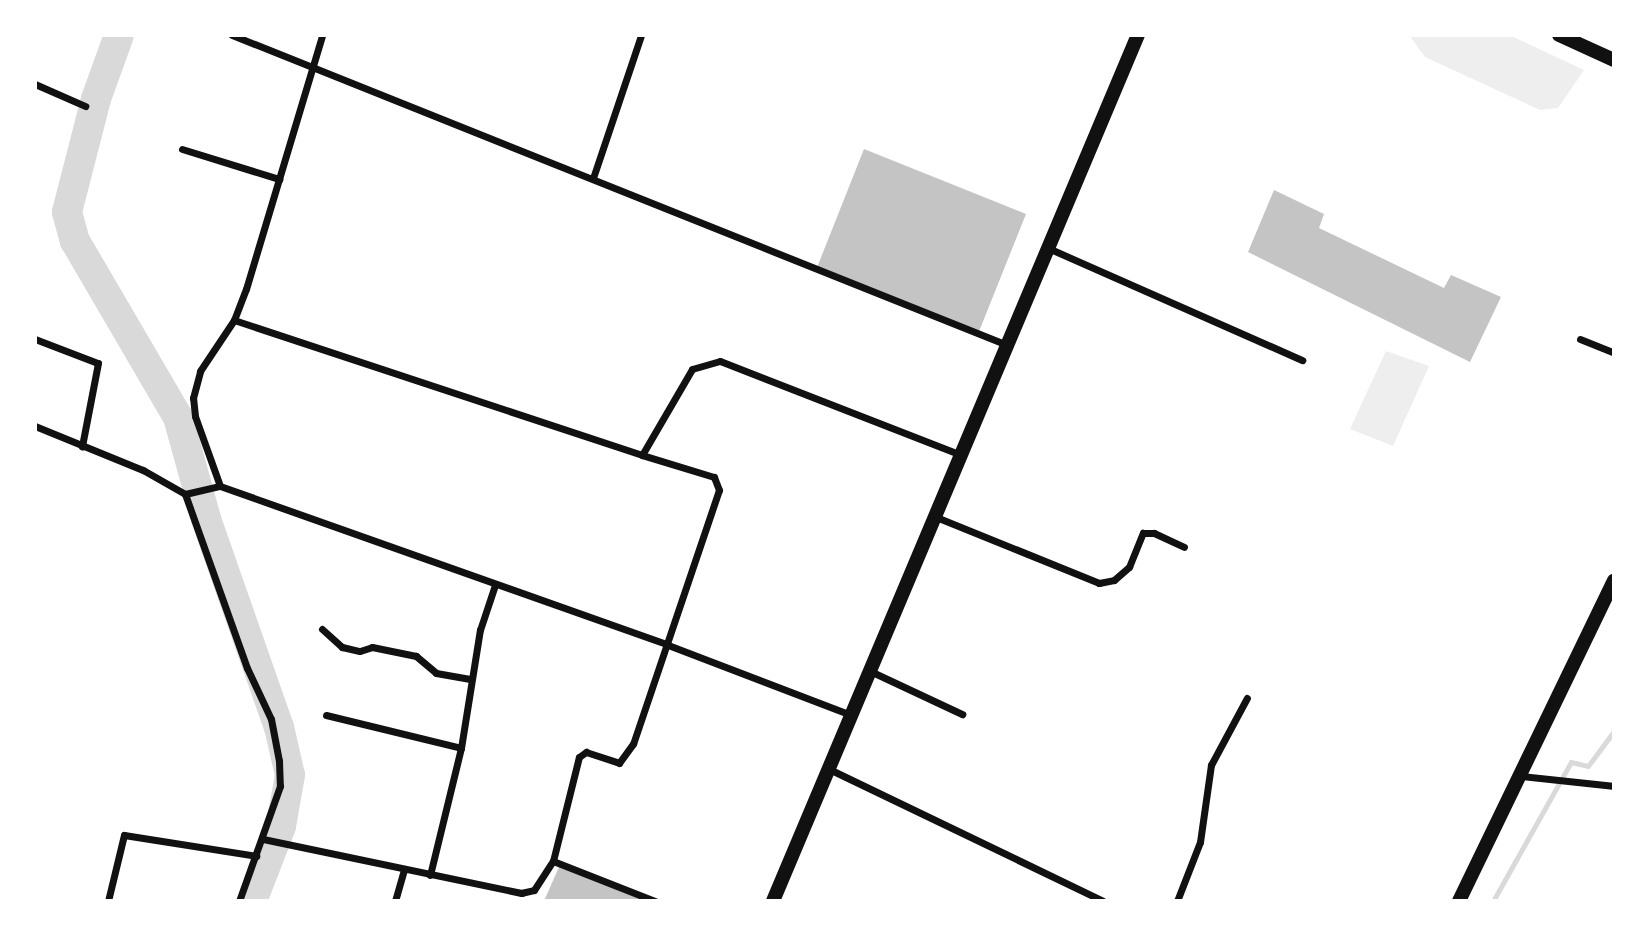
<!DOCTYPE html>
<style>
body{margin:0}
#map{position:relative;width:1649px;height:936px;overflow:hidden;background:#fff;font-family:"Noto Sans",sans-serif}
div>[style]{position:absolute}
.green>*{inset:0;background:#eee}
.stream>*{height:5px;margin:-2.5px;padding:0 2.5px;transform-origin:2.5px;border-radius:2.5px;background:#d9d9d9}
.river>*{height:30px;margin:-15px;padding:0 15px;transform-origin:15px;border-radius:15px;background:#d9d9d9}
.building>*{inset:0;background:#c4c4c4}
.minor>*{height:7px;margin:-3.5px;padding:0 3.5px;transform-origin:3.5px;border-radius:3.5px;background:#111}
.secondary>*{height:14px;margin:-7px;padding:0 7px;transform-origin:7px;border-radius:7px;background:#111}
span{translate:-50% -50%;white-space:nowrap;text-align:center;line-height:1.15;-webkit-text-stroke:6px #fff;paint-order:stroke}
.frame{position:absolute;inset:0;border:37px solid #fff;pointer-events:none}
</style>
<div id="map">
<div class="green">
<div style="clip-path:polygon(1409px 35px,1509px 35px,1584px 70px,1558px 108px,1540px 110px,1425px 57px)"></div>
<div style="clip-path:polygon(1386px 351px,1429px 366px,1393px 446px,1350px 429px)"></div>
</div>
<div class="stream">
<div style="left:1493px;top:901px;width:159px;rotate:-60.7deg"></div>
<div style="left:1571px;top:762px;width:17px;rotate:13deg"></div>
<div style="left:1588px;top:766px;width:44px;rotate:-53.4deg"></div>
</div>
<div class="river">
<div style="left:119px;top:35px;width:68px;rotate:109.8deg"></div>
<div style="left:96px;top:99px;width:117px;rotate:104.4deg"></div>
<div style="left:67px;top:212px;width:30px;rotate:75deg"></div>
<div style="left:75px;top:241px;width:204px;rotate:59.7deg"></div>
<div style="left:178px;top:417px;width:106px;rotate:74.6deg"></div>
<div style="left:206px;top:519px;width:220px;rotate:70.7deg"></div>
<div style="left:279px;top:727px;width:49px;rotate:77.1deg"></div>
<div style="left:290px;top:775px;width:52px;rotate:100deg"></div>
<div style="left:281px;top:826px;width:80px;rotate:111.1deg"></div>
</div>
<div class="building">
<div style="clip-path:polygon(864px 149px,1026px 214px,978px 334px,816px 270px)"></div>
<div style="clip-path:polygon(1274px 190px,1324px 214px,1319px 228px,1444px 288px,1451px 275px,1501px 297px,1470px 362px,1248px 252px)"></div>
<div style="clip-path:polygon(559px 867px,645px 901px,544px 901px)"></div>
</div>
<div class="minor">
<div style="left:232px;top:35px;width:835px;rotate:21.8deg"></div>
<div style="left:35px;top:84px;width:55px;rotate:23.7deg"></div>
<div style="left:182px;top:149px;width:102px;rotate:17.2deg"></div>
<div style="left:593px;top:178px;width:151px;rotate:-71.4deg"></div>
<div style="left:1048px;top:248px;width:278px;rotate:23.8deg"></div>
<div style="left:234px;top:320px;width:430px;rotate:18.3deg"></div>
<div style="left:642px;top:455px;width:99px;rotate:-59.8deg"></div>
<div style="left:692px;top:369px;width:29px;rotate:-16deg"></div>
<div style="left:720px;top:361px;width:259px;rotate:21.3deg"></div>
<div style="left:35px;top:339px;width:67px;rotate:20.9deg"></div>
<div style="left:98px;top:363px;width:85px;rotate:100.9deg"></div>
<div style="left:1580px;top:339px;width:37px;rotate:22deg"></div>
<div style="left:35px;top:426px;width:117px;rotate:22.2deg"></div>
<div style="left:143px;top:470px;width:48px;rotate:29.7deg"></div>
<div style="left:185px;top:494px;width:36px;rotate:-13deg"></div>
<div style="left:220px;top:486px;width:475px;rotate:19.5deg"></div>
<div style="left:668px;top:645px;width:196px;rotate:20.9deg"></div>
<div style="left:220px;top:486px;width:74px;rotate:-109.7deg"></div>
<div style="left:195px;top:416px;width:18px;rotate:-96deg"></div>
<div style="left:193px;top:398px;width:28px;rotate:-75deg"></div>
<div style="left:200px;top:371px;width:61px;rotate:-56.3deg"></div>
<div style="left:234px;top:320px;width:33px;rotate:-69deg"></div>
<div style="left:246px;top:289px;width:265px;rotate:-73.3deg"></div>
<div style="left:185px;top:494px;width:185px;rotate:70.4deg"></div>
<div style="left:247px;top:668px;width:56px;rotate:64.8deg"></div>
<div style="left:271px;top:719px;width:43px;rotate:79.2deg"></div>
<div style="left:279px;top:761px;width:25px;rotate:88deg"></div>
<div style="left:280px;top:786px;width:122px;rotate:109.6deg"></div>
<div style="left:936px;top:517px;width:176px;rotate:22deg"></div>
<div style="left:1099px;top:583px;width:15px;rotate:-11deg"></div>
<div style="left:1114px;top:580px;width:20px;rotate:-41deg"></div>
<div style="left:1129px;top:567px;width:37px;rotate:-68deg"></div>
<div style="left:1143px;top:533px;width:11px"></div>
<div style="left:1154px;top:533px;width:33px;rotate:25deg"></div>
<div style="left:322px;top:629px;width:27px;rotate:42deg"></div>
<div style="left:342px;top:647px;width:18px;rotate:13deg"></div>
<div style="left:360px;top:651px;width:13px;rotate:-18deg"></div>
<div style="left:372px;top:647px;width:45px;rotate:11.6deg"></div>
<div style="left:416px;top:656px;width:26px;rotate:40deg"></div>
<div style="left:436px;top:673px;width:36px;rotate:10deg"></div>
<div style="left:870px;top:671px;width:102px;rotate:25.1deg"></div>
<div style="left:326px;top:715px;width:139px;rotate:13.7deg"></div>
<div style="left:829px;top:769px;width:304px;rotate:25.7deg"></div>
<div style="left:1521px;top:776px;width:94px;rotate:6.1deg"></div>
<div style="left:263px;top:839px;width:264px;rotate:11.8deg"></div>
<div style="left:521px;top:893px;width:13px;rotate:-13deg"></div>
<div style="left:534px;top:890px;width:35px;rotate:-57deg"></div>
<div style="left:553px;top:861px;width:107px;rotate:-76deg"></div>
<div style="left:579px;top:757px;width:9px;rotate:-36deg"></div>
<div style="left:586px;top:752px;width:35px;rotate:18deg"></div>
<div style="left:619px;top:763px;width:24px;rotate:-54deg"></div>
<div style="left:633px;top:744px;width:268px;rotate:-71.3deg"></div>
<div style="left:719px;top:490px;width:14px;rotate:-111deg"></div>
<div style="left:714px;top:477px;width:75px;rotate:-163deg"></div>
<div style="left:553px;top:861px;width:110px;rotate:21.4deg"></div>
<div style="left:430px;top:875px;width:131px;rotate:-76.3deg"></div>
<div style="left:461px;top:748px;width:120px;rotate:-80.9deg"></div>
<div style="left:480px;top:630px;width:47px;rotate:-71.6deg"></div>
<div style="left:108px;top:901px;width:68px;rotate:-76.4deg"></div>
<div style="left:124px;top:835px;width:134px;rotate:9deg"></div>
<div style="left:395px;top:901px;width:33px;rotate:-74deg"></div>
<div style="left:1177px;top:901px;width:63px;rotate:-68.7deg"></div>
<div style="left:1200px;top:842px;width:78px;rotate:-81.9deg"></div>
<div style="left:1211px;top:765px;width:76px;rotate:-61.8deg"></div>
</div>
<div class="secondary">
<div style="left:1559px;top:35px;width:60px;rotate:24.4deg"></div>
<div style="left:773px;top:901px;width:940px;rotate:-67.15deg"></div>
<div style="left:1459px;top:901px;width:356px;rotate:-64.2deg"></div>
</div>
<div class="frame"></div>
</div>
